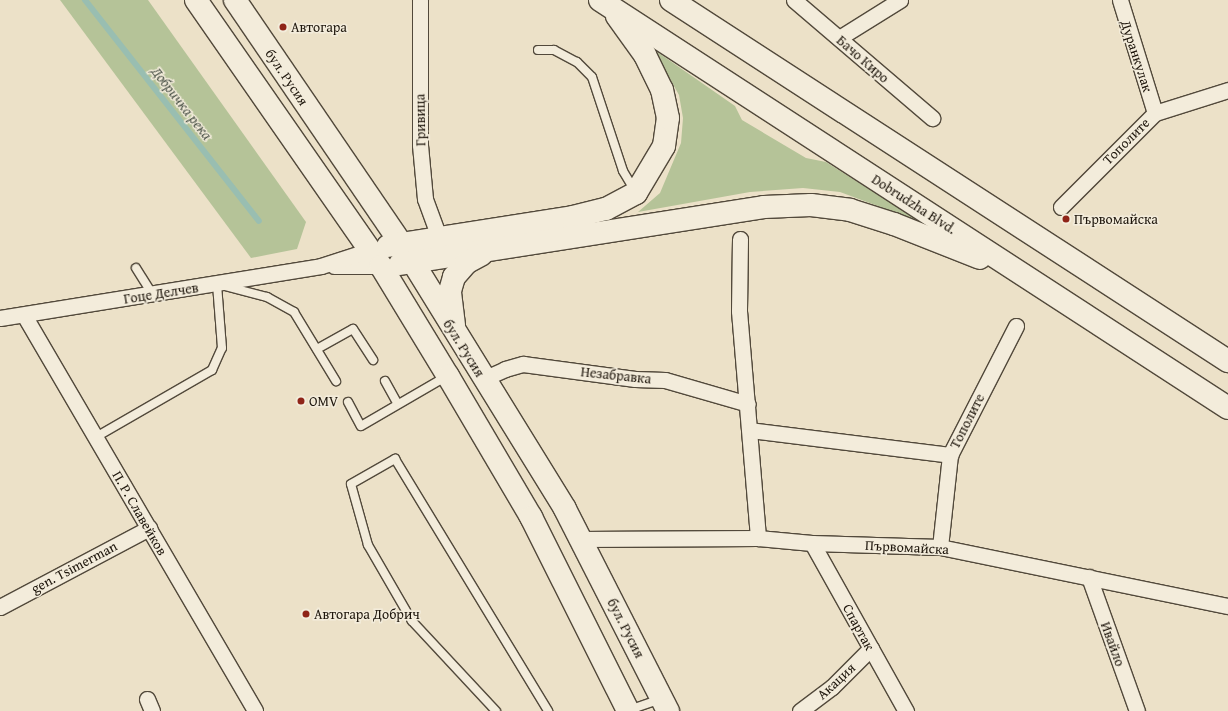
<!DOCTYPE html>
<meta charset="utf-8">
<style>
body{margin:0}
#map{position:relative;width:1228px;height:711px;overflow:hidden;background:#ece1c8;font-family:"Gentium Book Plus",serif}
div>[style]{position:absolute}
.green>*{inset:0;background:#b5c398}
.stream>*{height:6px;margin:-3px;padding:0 3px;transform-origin:3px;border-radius:3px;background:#99beb1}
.roads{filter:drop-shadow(1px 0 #52493b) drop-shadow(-1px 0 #52493b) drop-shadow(0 1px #52493b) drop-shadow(0 -1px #52493b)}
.service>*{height:8px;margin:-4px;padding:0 4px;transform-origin:4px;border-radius:4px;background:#f3ecdb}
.minor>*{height:15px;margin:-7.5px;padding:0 7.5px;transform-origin:7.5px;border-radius:7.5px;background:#f3ecdb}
.secondary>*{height:22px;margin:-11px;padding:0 11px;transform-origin:11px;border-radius:11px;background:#f3ecdb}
.dots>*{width:11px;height:11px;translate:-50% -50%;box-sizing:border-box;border:2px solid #f3ecdb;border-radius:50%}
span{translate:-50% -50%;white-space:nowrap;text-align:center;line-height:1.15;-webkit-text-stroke:3px #f3ecdb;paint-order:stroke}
.poi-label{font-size:14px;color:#1e160c}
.left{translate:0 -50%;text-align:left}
.street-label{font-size:14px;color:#1e160c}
.water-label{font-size:15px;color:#495146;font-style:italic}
</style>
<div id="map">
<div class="green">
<div style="clip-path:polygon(60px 0,148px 0,306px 222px,297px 249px,251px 258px)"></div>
<div style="clip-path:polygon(653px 49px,735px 106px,742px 120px,806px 158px,826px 162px,921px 222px,840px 192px,803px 188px,750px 192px,638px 212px,660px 193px,681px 143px,683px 118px,679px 95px)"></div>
</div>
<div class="stream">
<div style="left:85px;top:0;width:281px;rotate:51.8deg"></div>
</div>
<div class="roads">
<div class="service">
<div style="left:538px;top:50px;width:16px"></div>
<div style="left:554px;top:50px;width:26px;rotate:28deg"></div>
<div style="left:577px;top:62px;width:21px;rotate:45deg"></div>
<div style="left:592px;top:77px;width:99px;rotate:71.7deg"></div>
<div style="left:623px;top:171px;width:23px;rotate:59deg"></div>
<div style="left:136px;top:268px;width:31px;rotate:58deg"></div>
<div style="left:317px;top:349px;width:41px;rotate:-29.1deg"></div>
<div style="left:353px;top:329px;width:37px;rotate:57deg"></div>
<div style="left:385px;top:381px;width:26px;rotate:61deg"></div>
<div style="left:348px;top:402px;width:27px;rotate:62deg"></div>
<div style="left:361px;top:426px;width:99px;rotate:-30.2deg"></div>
<div style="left:96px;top:437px;width:134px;rotate:-30deg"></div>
<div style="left:212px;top:370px;width:24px;rotate:-66deg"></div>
<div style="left:222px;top:348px;width:64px;rotate:-94.5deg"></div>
<div style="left:217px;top:284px;width:52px;rotate:14.6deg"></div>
<div style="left:267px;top:297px;width:31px;rotate:29deg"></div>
<div style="left:294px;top:312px;width:81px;rotate:58.7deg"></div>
<div style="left:629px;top:710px;width:34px;rotate:-19deg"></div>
<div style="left:496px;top:711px;width:123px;rotate:-133deg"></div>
<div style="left:412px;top:621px;width:88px;rotate:-120.1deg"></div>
<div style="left:368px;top:545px;width:63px;rotate:-105.6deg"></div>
<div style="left:351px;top:484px;width:51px;rotate:-29.6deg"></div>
<div style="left:395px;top:459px;width:295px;rotate:58.7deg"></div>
</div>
<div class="minor">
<div style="left:420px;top:0;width:145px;rotate:90deg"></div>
<div style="left:420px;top:145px;width:54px;rotate:84.7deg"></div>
<div style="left:425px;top:199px;width:40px;rotate:69.8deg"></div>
<div style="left:794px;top:0;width:182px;rotate:40.5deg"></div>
<div style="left:1120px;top:0;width:118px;rotate:72.8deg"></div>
<div style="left:839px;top:38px;width:72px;rotate:-31.9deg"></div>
<div style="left:1061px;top:207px;width:133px;rotate:-45deg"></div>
<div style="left:1155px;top:113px;width:77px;rotate:-17.5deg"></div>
<div style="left:740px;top:239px;width:72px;rotate:90.8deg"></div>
<div style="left:739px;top:311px;width:228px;rotate:85.2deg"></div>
<div style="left:334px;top:266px;width:47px"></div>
<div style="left:24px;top:315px;width:458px;rotate:59.7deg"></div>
<div style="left:0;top:318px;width:325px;rotate:-9.2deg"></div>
<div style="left:321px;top:266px;width:52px;rotate:-18.1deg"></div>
<div style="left:483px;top:379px;width:24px;rotate:-24deg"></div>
<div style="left:505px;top:369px;width:19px;rotate:-16deg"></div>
<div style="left:523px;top:364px;width:113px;rotate:7.6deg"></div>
<div style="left:635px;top:379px;width:30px;rotate:2deg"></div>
<div style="left:665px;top:380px;width:86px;rotate:16.1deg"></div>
<div style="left:750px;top:430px;width:202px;rotate:7.1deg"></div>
<div style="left:580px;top:539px;width:178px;rotate:-0.3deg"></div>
<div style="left:758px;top:538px;width:54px;rotate:5.3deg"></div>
<div style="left:812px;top:543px;width:128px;rotate:1.8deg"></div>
<div style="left:940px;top:547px;width:294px;rotate:11.6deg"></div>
<div style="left:812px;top:543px;width:193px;rotate:60.8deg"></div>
<div style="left:940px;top:547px;width:93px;rotate:-83.8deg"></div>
<div style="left:950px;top:455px;width:145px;rotate:-62.9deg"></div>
<div style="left:1089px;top:577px;width:142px;rotate:70.3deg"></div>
<div style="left:0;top:607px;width:169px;rotate:-27.9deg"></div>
<div style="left:147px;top:699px;width:13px;rotate:67deg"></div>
<div style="left:800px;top:711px;width:40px;rotate:-37deg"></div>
<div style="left:832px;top:687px;width:55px;rotate:-45deg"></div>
</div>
<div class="secondary">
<div style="left:196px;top:0;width:324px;rotate:55.2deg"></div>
<div style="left:381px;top:266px;width:129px;rotate:58.7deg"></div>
<div style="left:448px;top:376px;width:164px;rotate:59.5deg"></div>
<div style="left:531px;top:517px;width:217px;rotate:63.4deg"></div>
<div style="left:235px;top:0;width:294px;rotate:55.7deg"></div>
<div style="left:401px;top:243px;width:312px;rotate:58.3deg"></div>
<div style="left:565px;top:509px;width:227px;rotate:63deg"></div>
<div style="left:600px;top:0;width:749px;rotate:33.01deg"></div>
<div style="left:671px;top:0;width:664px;rotate:32.95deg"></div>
<div style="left:388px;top:246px;width:187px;rotate:-8.9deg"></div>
<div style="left:573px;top:217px;width:34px;rotate:-14deg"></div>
<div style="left:606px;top:209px;width:34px;rotate:-28deg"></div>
<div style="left:636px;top:193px;width:55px;rotate:-59.2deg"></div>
<div style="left:664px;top:146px;width:28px;rotate:-82deg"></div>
<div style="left:668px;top:118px;width:29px;rotate:-102deg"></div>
<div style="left:662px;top:90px;width:39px;rotate:-116deg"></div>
<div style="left:645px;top:55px;width:48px;rotate:-125.7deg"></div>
<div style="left:400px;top:264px;width:368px;rotate:-8.9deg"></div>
<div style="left:764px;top:207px;width:47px;rotate:-2.4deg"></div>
<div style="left:811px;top:205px;width:39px;rotate:7deg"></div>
<div style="left:850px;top:210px;width:46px;rotate:17.7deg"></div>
<div style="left:894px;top:224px;width:92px;rotate:21.6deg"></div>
<div style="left:454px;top:325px;width:34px;rotate:-97deg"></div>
<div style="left:450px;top:291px;width:15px;rotate:-74deg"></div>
<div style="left:454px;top:277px;width:18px;rotate:-49deg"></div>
<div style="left:466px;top:263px;width:18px;rotate:-29deg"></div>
</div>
</div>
<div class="dots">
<div style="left:283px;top:27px;background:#8f2418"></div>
<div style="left:1066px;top:219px;background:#8f2418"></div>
<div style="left:301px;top:401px;background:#8f2418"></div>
<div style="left:306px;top:614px;background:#8f2418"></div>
</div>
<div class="poi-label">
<span class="left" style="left:291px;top:27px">Aвтогара</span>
<span class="left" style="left:1074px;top:219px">Първомайска</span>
<span class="left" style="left:309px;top:401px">OMV</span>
<span class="left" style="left:314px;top:614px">Автогара Добрич</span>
</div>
<div class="street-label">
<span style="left:1137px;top:56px;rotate:72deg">Дуранкулак</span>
<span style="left:863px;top:59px;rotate:41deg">Бачо Киро</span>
<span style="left:287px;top:77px;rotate:56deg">бул. Русия</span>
<span style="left:420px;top:120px;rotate:-91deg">Гривица</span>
<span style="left:1126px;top:141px;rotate:-45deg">Тополите</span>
<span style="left:914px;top:204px;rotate:33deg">Dobrudzha Blvd.</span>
<span style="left:161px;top:293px;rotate:-9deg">Гоце Делчев</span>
<span style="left:464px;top:348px;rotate:58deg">бул. Русия</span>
<span style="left:616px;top:375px;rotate:6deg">Незабравка</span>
<span style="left:967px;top:421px;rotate:-63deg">Тополите</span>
<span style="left:140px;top:513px;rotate:60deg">П. Р. Славейков</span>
<span style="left:907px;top:547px;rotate:3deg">Първомайска</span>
<span style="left:74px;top:567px;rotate:-28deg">gen. Tsimerman</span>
<span style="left:859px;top:627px;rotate:61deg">Спартак</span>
<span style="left:626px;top:628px;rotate:63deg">бул. Русия</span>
<span style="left:1113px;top:644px;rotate:70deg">Ивайло</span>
<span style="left:836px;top:681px;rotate:-43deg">Акация</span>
</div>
<div class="water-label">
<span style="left:182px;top:103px;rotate:52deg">Добричка река</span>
</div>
</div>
